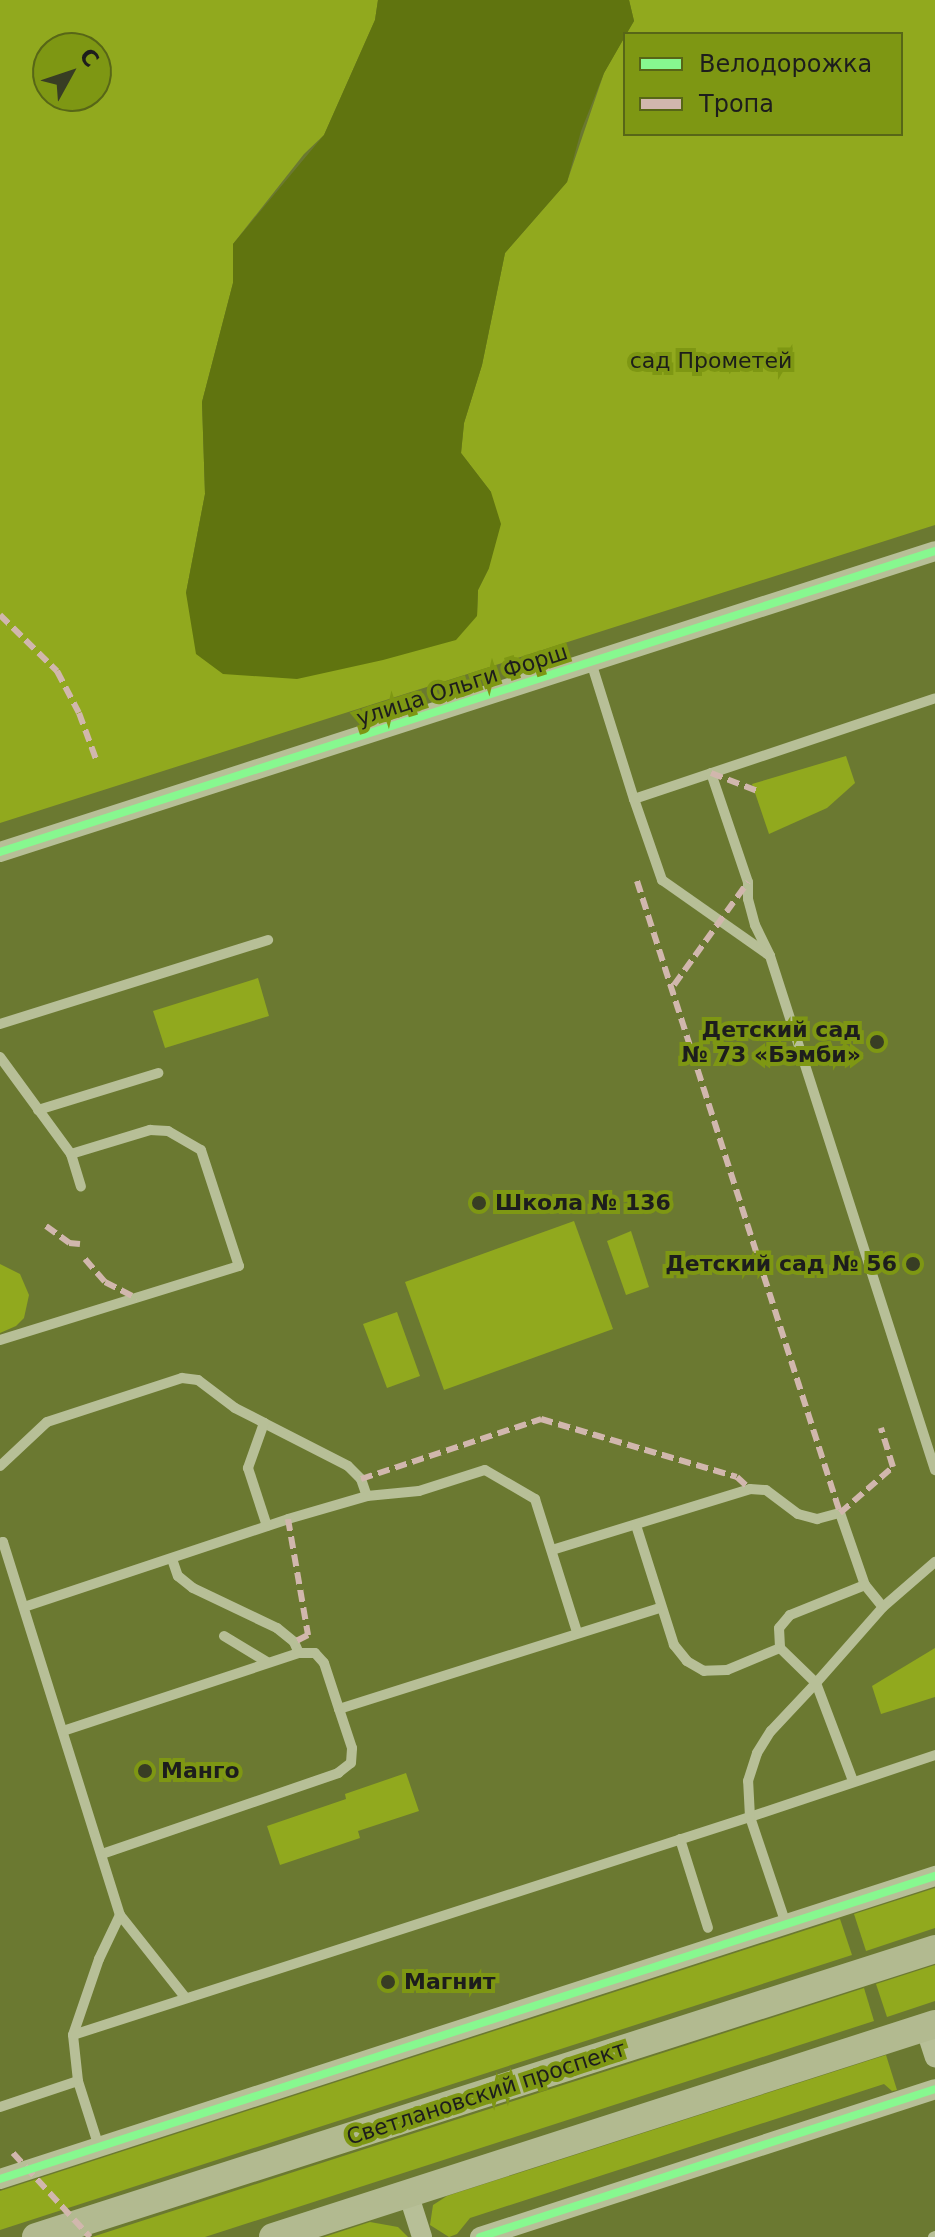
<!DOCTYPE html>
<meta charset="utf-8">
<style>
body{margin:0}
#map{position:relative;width:935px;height:2237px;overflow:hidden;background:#6b7931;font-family:"DejaVu Sans",sans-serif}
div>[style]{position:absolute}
.green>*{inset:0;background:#91a91e}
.water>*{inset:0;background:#60740f}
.service>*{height:10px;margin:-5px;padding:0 5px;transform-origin:5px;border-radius:5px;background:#b7bf97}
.minor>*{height:20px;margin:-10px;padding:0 10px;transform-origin:10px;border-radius:10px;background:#b7bf97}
.secondary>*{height:28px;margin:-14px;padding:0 14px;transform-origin:14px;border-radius:14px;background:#b2ba90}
.quiet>*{height:6px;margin-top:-3px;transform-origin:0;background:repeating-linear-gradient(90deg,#d1b7ad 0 12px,transparent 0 18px)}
.cycleway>*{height:8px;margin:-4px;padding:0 4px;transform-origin:4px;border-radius:4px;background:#87f88f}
.dots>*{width:22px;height:22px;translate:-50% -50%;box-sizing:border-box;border:4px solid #7e9713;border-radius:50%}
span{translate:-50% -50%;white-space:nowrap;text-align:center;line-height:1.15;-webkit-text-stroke:8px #7e9713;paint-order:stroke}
.park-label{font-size:22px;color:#1c1d1a}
.street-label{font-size:22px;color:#1d1d1d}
.poi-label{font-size:22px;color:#1d1d1d;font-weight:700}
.right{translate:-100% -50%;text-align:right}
.left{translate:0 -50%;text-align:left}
.legend{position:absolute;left:623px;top:32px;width:280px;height:104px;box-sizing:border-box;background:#7e9713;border:2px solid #576617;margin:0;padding:10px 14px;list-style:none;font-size:24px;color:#1d1d1d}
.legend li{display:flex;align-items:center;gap:16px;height:40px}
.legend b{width:40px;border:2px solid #576617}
.north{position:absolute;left:32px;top:32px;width:80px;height:80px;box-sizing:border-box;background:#7e9713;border:2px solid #576617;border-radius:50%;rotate:50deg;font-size:22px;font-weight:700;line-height:32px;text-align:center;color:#1d1d1d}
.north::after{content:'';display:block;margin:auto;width:28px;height:36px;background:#383d24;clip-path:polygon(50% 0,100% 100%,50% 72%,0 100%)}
</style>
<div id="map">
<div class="green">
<div style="clip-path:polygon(evenodd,0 0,378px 0,375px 20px,324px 135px,304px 154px,233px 244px,233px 283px,202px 402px,205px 494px,186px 593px,477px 616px,478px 590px,489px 568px,491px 492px,461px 453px,464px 423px,482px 365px,505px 253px,567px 182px,604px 73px,625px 36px,625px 134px,901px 134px,901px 34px,626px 34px,634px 21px,629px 0,935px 0,935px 525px,0 823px,0 0,48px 48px,96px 48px,96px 96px,48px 96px,48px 48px)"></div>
<div style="clip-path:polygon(846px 756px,855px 783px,827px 808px,769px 834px,752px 784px)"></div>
<div style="clip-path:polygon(258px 978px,269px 1016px,165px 1048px,153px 1011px)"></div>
<div style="clip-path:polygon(574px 1221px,613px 1329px,444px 1390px,405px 1282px)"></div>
<div style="clip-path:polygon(631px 1231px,649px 1287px,626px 1295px,607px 1241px)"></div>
<div style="clip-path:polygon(0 1264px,20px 1274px,29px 1295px,24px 1318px,16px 1326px,0 1333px)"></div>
<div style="clip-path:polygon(397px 1312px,420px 1376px,387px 1388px,363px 1324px)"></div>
<div style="clip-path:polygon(935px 1648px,935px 1697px,881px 1714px,872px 1686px)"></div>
<div style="clip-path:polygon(406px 1773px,419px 1811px,358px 1831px,360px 1838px,280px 1865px,267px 1826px,346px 1799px,345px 1794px)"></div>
<div style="clip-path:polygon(935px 1888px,935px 1928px,866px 1951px,854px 1914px)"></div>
<div style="clip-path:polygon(840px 1919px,852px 1955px,0 2230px,0 2191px)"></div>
<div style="clip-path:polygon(935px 1965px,935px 2001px,887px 2017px,876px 1984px)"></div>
<div style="clip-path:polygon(864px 1988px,874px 2021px,205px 2237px,92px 2237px)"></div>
<div style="clip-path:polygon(886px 2055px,897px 2090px,892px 2091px,884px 2084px,470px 2218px,457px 2234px,449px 2237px,430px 2225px,433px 2205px,447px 2196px)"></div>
<div style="clip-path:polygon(370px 2222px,398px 2227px,408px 2237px,324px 2237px)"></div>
</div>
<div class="water">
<div style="clip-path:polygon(378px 0,629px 0,634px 21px,604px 73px,581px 131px,567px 182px,505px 253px,482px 365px,464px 423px,461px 453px,491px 492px,501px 524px,489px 568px,478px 590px,477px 616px,456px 640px,383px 660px,297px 679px,223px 674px,196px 654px,186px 593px,205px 494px,202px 402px,233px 283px,233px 244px,324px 135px,375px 20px)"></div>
</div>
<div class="service">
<div style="left:591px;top:662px;width:144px;rotate:72.6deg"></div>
<div style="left:634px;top:799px;width:317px;rotate:-18.5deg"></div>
<div style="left:711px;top:773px;width:115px;rotate:71.3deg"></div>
<div style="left:748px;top:882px;width:17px;rotate:90deg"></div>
<div style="left:748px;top:899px;width:27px;rotate:75deg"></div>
<div style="left:755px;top:925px;width:34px;rotate:64deg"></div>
<div style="left:770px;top:956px;width:540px;rotate:72.2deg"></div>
<div style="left:634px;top:799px;width:86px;rotate:70.9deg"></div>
<div style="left:662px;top:880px;width:132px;rotate:35.1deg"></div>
<div style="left:0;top:1024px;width:281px;rotate:-17.4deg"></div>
<div style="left:0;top:1057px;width:120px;rotate:53.8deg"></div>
<div style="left:71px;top:1154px;width:83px;rotate:-16.9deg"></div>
<div style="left:150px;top:1130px;width:18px;rotate:3deg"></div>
<div style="left:168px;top:1131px;width:38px;rotate:30deg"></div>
<div style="left:201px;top:1150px;width:122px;rotate:71.9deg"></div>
<div style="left:239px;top:1266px;width:250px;rotate:162.8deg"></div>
<div style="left:38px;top:1110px;width:126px;rotate:-17.1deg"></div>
<div style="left:71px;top:1154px;width:34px;rotate:73deg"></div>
<div style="left:264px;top:1423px;width:94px;rotate:27.1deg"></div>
<div style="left:348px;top:1466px;width:18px;rotate:45deg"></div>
<div style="left:361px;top:1479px;width:18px;rotate:71deg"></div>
<div style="left:0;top:1466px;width:64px;rotate:-43.1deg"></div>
<div style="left:47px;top:1422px;width:142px;rotate:-18.1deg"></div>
<div style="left:182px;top:1378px;width:16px;rotate:7deg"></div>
<div style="left:198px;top:1380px;width:46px;rotate:37.1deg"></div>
<div style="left:235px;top:1408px;width:33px;rotate:27deg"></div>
<div style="left:264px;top:1423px;width:48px;rotate:109.6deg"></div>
<div style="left:248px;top:1468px;width:61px;rotate:71.9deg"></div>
<div style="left:0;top:1543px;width:3px;rotate:-18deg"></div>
<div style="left:3px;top:1542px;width:391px;rotate:72.6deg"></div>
<div style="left:120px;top:1915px;width:49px;rotate:115.5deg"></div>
<div style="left:99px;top:1959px;width:80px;rotate:108.9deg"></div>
<div style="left:552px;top:1550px;width:207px;rotate:-17.1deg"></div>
<div style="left:750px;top:1489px;width:16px;rotate:4deg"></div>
<div style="left:766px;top:1490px;width:40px;rotate:37deg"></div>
<div style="left:798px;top:1514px;width:20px;rotate:15deg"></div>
<div style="left:817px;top:1519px;width:24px;rotate:-15deg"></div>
<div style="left:840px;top:1513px;width:76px;rotate:70.9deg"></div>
<div style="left:865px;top:1585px;width:81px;rotate:158.2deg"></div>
<div style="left:790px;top:1615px;width:17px;rotate:130deg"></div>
<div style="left:779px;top:1628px;width:20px;rotate:87deg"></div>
<div style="left:780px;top:1648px;width:57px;rotate:157.5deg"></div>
<div style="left:727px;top:1670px;width:23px;rotate:178deg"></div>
<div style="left:704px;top:1671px;width:20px;rotate:-150deg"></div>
<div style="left:687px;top:1661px;width:21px;rotate:-129deg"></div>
<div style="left:674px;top:1645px;width:126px;rotate:-107.6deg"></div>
<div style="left:172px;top:1559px;width:18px;rotate:71deg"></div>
<div style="left:178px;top:1576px;width:19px;rotate:39deg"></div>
<div style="left:193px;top:1588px;width:93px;rotate:25.5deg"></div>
<div style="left:277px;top:1628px;width:22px;rotate:39deg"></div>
<div style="left:294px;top:1642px;width:12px;rotate:66deg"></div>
<div style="left:865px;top:1585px;width:28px;rotate:51deg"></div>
<div style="left:24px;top:1607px;width:278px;rotate:-18.4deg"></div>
<div style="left:288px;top:1519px;width:82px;rotate:-16.2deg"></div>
<div style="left:367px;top:1496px;width:52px;rotate:-5.5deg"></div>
<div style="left:419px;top:1491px;width:69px;rotate:-17.7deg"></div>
<div style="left:485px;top:1470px;width:58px;rotate:30.1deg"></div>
<div style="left:535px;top:1499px;width:139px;rotate:72.5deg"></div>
<div style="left:224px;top:1636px;width:50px;rotate:31.2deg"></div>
<div style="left:780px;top:1648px;width:50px;rotate:44.2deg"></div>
<div style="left:816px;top:1683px;width:101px;rotate:-48.6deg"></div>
<div style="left:883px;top:1607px;width:69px;rotate:-40.9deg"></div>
<div style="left:63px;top:1731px;width:249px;rotate:-18.3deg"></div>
<div style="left:299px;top:1653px;width:16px"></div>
<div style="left:315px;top:1653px;width:13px;rotate:48deg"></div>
<div style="left:324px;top:1663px;width:48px;rotate:71.9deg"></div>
<div style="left:680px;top:1839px;width:93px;rotate:72.5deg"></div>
<div style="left:102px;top:1854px;width:250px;rotate:-18.9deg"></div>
<div style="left:338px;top:1773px;width:16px;rotate:-38deg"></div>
<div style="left:351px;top:1763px;width:15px;rotate:-86deg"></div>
<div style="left:352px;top:1748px;width:41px;rotate:-108.4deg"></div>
<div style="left:339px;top:1709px;width:337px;rotate:-17.5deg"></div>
<div style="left:120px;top:1915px;width:105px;rotate:51.6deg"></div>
<div style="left:786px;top:1924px;width:113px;rotate:-108.6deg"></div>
<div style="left:750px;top:1817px;width:195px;rotate:-18.5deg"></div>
<div style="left:0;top:2107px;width:82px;rotate:-18.4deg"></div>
<div style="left:99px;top:2147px;width:69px;rotate:-107.7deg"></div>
<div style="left:78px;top:2081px;width:46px;rotate:-96.2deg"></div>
<div style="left:73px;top:2035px;width:711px;rotate:-17.85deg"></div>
<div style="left:750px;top:1817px;width:36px;rotate:-93deg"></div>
<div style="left:748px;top:1781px;width:29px;rotate:-72deg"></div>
<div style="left:757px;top:1753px;width:26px;rotate:-58deg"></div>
<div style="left:771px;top:1731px;width:66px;rotate:-46.8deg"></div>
<div style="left:816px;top:1683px;width:105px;rotate:69.3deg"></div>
<div style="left:933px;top:2237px;width:2px;rotate:-27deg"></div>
</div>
<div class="minor">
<div style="left:0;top:852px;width:982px;rotate:-17.84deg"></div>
<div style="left:925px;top:2027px;width:32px;rotate:72deg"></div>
<div style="left:0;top:2179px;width:983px;rotate:-17.96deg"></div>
<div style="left:408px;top:2193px;width:46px;rotate:72.3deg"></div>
<div style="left:480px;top:2237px;width:478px;rotate:-18deg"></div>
</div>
<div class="secondary">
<div style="left:36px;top:2237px;width:944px;rotate:-17.76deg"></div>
<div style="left:273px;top:2237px;width:695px;rotate:-17.84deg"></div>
</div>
<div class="quiet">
<div style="left:0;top:615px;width:80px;rotate:44.5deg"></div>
<div style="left:57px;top:671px;width:47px;rotate:62.4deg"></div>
<div style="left:79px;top:713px;width:52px;rotate:69.8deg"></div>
<div style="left:711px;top:773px;width:53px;rotate:21.2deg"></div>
<div style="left:637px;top:881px;width:664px;rotate:72.19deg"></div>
<div style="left:840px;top:1513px;width:70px;rotate:-41deg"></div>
<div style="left:893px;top:1467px;width:41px;rotate:-107.1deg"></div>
<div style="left:674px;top:985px;width:127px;rotate:-54.3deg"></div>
<div style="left:46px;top:1226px;width:29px;rotate:36deg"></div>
<div style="left:69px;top:1243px;width:11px;rotate:5deg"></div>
<div style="left:85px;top:1259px;width:30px;rotate:49deg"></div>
<div style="left:105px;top:1282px;width:36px;rotate:27deg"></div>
<div style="left:361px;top:1479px;width:190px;rotate:-18.4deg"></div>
<div style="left:541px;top:1419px;width:204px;rotate:16.5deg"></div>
<div style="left:737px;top:1477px;width:18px;rotate:43deg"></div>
<div style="left:288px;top:1519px;width:118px;rotate:80.2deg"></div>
<div style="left:308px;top:1635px;width:16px;rotate:153deg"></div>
<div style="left:13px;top:2153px;width:114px;rotate:47.5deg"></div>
</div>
<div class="cycleway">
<div style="left:0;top:852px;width:982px;rotate:-17.84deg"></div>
<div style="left:0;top:2179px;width:983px;rotate:-17.96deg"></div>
<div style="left:480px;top:2237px;width:478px;rotate:-18deg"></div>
</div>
<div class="dots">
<div style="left:877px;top:1042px;background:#383d24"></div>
<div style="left:479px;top:1203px;background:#383d24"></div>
<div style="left:913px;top:1264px;background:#383d24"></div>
<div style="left:145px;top:1771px;background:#383d24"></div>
<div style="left:388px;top:1982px;background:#383d24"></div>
</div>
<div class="park-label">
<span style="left:711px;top:361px">сад Прометей</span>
</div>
<div class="street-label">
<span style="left:462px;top:685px;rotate:-18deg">улица Ольги Форш</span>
<span style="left:486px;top:2093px;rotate:-18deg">Светлановский проспект</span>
</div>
<div class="poi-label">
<span class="right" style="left:861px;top:1042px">Детский сад<br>№ 73 «Бэмби»</span>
<span class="left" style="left:495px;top:1203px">Школа № 136</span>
<span class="right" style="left:897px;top:1264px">Детский сад № 56</span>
<span class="left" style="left:161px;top:1771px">Манго</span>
<span class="left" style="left:404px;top:1982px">Магнит</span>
</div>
<ul class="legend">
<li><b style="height:10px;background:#87f88f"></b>Велодорожка</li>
<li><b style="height:10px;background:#d1b7ad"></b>Тропа</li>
</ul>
<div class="north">С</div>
</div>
